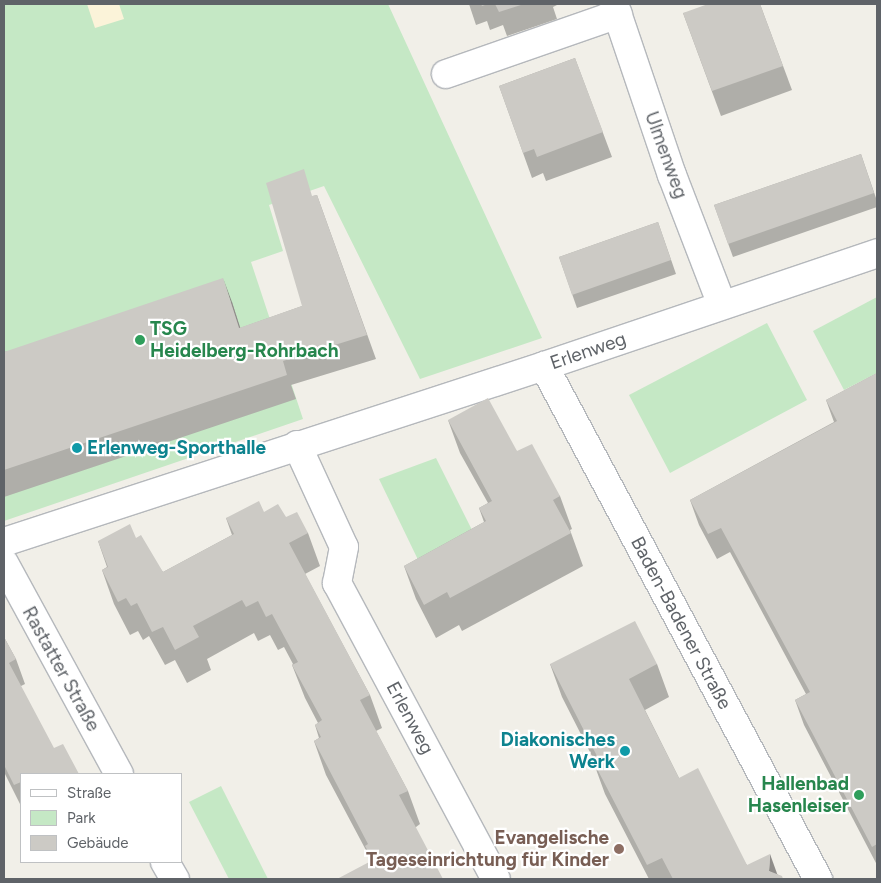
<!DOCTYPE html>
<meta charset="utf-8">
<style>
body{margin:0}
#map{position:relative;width:881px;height:883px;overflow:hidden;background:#f1efe8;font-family:Figtree,sans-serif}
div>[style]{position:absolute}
.green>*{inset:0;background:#c5e8c5}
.sand>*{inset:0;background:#fbf3d9}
.roads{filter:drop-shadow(1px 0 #b5b8bc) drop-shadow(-1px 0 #b5b8bc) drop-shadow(0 1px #b5b8bc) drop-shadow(0 -1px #b5b8bc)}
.minor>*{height:28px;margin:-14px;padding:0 14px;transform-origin:14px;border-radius:14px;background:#fff}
.wall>*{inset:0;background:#afaea9}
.shaded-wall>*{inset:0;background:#8f8d8a}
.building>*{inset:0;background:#cccac5}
.dots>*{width:14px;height:14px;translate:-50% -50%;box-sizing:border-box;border:2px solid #fff;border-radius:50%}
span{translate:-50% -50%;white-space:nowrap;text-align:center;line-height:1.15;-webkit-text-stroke:4.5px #fff;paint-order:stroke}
.street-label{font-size:19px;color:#5f6368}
.leisure-label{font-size:19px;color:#27864d;font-weight:700}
.left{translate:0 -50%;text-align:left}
.right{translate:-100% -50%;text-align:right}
.culture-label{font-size:19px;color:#0d838f;font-weight:700}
.education-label{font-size:19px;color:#785e54;font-weight:700}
.frame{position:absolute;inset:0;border:5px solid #5f6368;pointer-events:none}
.legend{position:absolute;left:20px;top:773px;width:162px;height:90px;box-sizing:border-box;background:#fff;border:1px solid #bfc1c3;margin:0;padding:6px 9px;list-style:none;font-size:15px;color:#5f6368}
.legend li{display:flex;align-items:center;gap:10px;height:25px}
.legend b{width:25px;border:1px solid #bfc1c3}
</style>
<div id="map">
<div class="green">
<div style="clip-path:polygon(4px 4px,388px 4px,542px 338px,420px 379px,324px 186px,269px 205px,283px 251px,251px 262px,303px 419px,4px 521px)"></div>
<div style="clip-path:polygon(877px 297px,877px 373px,844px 390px,813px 331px)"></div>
<div style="clip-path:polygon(767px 323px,807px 400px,670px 473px,629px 395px)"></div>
<div style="clip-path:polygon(436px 458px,476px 538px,422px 568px,379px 479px)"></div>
<div style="clip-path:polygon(221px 786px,268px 879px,229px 879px,189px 802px)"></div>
</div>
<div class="sand">
<div style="clip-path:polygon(87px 4px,119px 4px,124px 19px,95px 28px)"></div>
</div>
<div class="roads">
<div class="minor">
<div style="left:614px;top:4px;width:181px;rotate:71.3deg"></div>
<div style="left:672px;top:175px;width:139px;rotate:69deg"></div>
<div style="left:446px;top:74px;width:182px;rotate:-19.2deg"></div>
<div style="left:544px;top:366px;width:582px;rotate:61.89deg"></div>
<div style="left:297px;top:445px;width:112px;rotate:65.3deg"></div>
<div style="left:344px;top:547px;width:37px;rotate:101deg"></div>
<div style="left:337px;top:583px;width:336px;rotate:61.8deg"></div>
<div style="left:4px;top:542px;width:568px;rotate:-18.05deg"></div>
<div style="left:544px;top:366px;width:352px;rotate:-18.7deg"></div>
<div style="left:4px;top:563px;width:240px;rotate:61.4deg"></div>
<div style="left:165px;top:862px;width:20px;rotate:60deg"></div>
</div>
</div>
<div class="wall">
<div style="clip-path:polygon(469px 4px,556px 4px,557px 5px,553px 7px,557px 19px,507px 36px,503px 25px,490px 30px,487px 21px,476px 25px)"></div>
<div style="clip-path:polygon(760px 4px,792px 90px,721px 116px,683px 13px)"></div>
<div style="clip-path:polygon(575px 58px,612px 157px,546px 181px,543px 173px,532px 178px,499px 86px)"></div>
<div style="clip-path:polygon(861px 154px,877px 201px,877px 207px,733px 257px,714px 205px)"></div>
<div style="clip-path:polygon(317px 195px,376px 359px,291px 385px,296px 399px,4px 497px,4px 352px,232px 302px,240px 328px,302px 306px,313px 196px)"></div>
<div style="clip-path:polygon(658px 222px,676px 274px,577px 308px,559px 257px)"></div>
<div style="clip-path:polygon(877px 373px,877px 865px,804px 725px,795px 700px,806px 694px,730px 552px,717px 559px,699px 525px,690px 500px,834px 422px,826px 400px)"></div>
<div style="clip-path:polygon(448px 420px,517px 451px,560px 496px,572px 529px,570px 530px,583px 566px,462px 631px,459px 625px,436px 638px,416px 599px,404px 566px,484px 522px,479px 508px,488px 503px,460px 453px)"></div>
<div style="clip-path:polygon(264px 512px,286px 517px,308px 533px,320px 566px,305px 574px,370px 695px,382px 728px,376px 731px,408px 791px,420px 824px,416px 827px,371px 862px,368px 854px,326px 775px,314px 741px,319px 738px,315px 725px,318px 723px,305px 698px,292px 665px,293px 664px,284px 647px,278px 650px,270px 635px,258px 641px,254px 633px,207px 659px,211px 670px,187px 683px,175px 660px,165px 665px,149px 636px,143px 640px,138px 631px,130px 635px,114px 604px,102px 570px,107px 567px,98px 541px,136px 538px,163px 572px,232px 535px,226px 518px)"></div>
<div style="clip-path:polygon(4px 637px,16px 659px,25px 684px,21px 686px,21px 806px,4px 772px)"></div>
<div style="clip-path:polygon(550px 664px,657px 664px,669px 697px,645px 710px,679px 778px,747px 865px,777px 874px,783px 879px,649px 879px,605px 794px,593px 761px,594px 760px,562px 697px)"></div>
</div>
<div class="shaded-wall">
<div style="clip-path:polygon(223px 278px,232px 302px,248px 352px,239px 328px)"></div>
<div style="clip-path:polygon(770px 854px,779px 879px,769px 871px)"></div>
</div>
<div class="building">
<div style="clip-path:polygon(481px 4px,488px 4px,482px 6px)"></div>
<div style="clip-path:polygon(495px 4px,524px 4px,499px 12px)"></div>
<div style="clip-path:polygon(708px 4px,760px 4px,783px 66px,712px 91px,683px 13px)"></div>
<div style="clip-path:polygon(575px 58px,603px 132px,537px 157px,534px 149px,523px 153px,499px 86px)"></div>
<div style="clip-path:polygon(861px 154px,874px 193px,728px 244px,714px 205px)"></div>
<div style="clip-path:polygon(304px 169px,312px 196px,317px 195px,367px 335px,283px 361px,287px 375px,4px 470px,4px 352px,223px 278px,239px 328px,302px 306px,266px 183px)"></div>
<div style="clip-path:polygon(658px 222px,671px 260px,572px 295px,559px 257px)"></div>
<div style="clip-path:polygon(877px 373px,877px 844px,872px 847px,795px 700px,810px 692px,721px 528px,708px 534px,690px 500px,837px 421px,826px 400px)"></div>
<div style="clip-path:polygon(488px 398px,517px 451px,532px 444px,560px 496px,553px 500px,571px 533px,450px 598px,447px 592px,424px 605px,404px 566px,486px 521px,479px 508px,492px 501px,448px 420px)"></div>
<div style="clip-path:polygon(259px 501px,264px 512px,278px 504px,286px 517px,297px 512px,308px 533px,289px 543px,370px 695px,360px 700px,408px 791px,399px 795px,443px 879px,337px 879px,373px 860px,365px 846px,368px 844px,314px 741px,321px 737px,315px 725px,322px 720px,292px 665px,298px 662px,272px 614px,266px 617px,258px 601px,246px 607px,242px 600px,193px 626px,199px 637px,175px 650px,163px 627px,152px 632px,137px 603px,131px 606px,126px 598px,118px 602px,102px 570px,108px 567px,98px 541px,130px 524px,136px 538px,141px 535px,163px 572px,234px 534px,226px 518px)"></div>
<div style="clip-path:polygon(635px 621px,657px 664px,629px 679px,679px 778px,698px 768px,747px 865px,770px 854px,769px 871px,782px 876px,783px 879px,673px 879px,662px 858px,647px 865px,593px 761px,598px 758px,550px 664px)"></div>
<div style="clip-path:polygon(4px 637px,16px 659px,9px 663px,54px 748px,63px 744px,79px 774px,21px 774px,21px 782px,14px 785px,4px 765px)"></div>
</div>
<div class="dots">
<div style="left:140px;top:340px;background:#2e9e5b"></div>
<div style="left:77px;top:448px;background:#0f9aa8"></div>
<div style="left:625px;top:751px;background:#0f9aa8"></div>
<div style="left:859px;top:795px;background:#2e9e5b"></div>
<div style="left:619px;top:849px;background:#8d6e63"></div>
</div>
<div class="street-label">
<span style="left:666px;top:155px;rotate:70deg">Ulmenweg</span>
<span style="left:588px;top:351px;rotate:-19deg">Erlenweg</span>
<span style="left:681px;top:623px;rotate:62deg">Baden-Badener Straße</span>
<span style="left:61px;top:669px;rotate:61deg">Rastatter Straße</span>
<span style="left:410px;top:718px;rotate:62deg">Erlenweg</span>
</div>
<div class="leisure-label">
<span class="left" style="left:150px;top:340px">TSG<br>Heidelberg-Rohrbach</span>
<span class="right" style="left:849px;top:795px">Hallenbad<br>Hasenleiser</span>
</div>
<div class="culture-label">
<span class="left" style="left:87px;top:448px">Erlenweg-Sporthalle</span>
<span class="right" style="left:615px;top:751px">Diakonisches<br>Werk</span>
</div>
<div class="education-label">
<span class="right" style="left:609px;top:849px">Evangelische<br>Tageseinrichtung für Kinder</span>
</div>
<div class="frame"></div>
<ul class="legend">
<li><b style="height:6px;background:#fff"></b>Straße</li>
<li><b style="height:14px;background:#c5e8c5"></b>Park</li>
<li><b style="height:14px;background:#cccac5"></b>Gebäude</li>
</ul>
</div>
